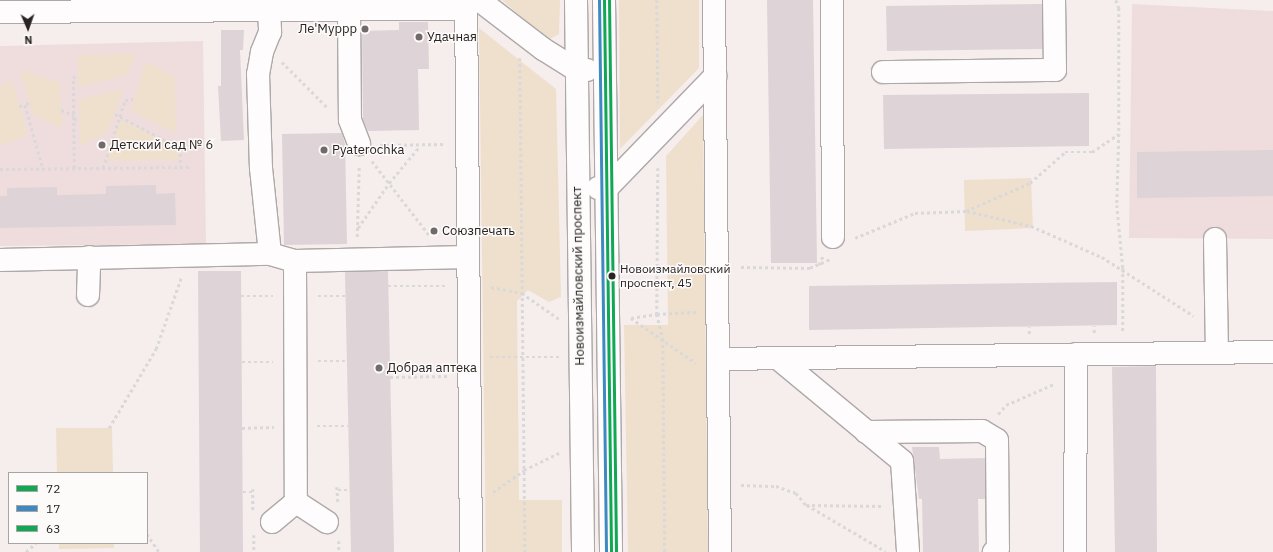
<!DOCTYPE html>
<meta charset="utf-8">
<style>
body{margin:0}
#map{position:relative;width:1273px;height:552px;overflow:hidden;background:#f6eded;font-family:"IBM Plex Sans",sans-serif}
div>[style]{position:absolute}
.built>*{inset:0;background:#efdddd}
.green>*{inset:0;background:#efe0cd}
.building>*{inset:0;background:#ded3d6}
.path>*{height:2.5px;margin-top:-1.25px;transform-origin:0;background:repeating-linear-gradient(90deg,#dad8d8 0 3px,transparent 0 6px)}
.roads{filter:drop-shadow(1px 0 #aea8a8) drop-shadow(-1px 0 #aea8a8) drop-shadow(0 1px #aea8a8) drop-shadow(0 -1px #aea8a8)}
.minor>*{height:22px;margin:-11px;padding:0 11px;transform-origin:11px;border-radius:11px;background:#fefcfc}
.bus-1>*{height:3px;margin:-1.5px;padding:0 1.5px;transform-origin:1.5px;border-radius:1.5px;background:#10a855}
.bus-2>*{height:3px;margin:-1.5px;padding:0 1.5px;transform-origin:1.5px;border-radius:1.5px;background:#3d8ac2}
.bus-3>*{height:3px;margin:-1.5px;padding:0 1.5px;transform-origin:1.5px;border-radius:1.5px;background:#10a855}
.dots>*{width:11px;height:11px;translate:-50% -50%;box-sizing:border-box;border:2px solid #fdfafa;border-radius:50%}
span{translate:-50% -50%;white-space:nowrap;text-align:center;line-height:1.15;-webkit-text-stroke:3px #fdfafa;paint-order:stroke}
.bus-label{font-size:12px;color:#292323}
.left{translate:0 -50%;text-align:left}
.poi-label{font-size:13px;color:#292323}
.right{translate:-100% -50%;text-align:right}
.street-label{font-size:13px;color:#292323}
.legend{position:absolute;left:8px;top:472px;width:140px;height:72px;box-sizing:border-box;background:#fdfafa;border:1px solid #a8a4a4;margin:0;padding:5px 7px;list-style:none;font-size:12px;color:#292323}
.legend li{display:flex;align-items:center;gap:8px;height:20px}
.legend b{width:20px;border:1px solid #a8a4a4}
.north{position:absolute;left:8px;top:8px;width:40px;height:40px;-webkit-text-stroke:3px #fdfafa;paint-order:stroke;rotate:178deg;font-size:11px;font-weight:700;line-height:16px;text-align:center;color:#292323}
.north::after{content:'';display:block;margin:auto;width:14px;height:18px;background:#292323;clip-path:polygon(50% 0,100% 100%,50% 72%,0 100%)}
</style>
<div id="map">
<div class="built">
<div style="clip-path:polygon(1132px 4px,1273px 11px,1273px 239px,1129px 238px)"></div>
<div style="clip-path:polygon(203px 41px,206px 244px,0 246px,0 46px)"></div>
</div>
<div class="green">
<div style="clip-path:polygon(502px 0,560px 0,559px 34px,550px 39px,544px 37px)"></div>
<div style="clip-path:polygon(619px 0,699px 0,699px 68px,620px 149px)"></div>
<div style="clip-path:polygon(479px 28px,556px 89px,561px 297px,549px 302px,528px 290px,517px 301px,519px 500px,562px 500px,562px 552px,486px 552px)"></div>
<div style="clip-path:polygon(133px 54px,135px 57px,126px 75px,82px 86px,78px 83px,78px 58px,80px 55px)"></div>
<div style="clip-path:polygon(148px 63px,175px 77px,176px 130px,173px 132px,131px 111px,145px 65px)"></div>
<div style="clip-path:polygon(23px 70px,60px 83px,62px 125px,59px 127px,33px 115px,21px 73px)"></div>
<div style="clip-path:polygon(10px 81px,13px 83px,27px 133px,26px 136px,0 145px,0 86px)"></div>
<div style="clip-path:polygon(120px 90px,122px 93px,108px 132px,83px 144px,80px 142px,79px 102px,82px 99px)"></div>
<div style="clip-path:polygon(703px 115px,708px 552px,628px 552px,624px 325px,668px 325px,666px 156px)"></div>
<div style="clip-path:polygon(121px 120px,179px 149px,179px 160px,107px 161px)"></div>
<div style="clip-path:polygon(1031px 178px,1033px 228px,965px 231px,964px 180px)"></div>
<div style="clip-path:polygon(56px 428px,112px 428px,113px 473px,57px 473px)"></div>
<div style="clip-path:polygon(59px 543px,114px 543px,114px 548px,59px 549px)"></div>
</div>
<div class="building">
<div style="clip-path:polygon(767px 0,813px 0,817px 263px,771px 263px)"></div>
<div style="clip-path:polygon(1042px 4px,1042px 49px,887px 51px,886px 6px)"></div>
<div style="clip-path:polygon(399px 22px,428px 22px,429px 69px,418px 69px,419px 130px,368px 131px,363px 120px,362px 31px,399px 30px)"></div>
<div style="clip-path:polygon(221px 30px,244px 30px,243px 50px,240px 50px,244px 140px,221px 141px,218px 86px,221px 86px)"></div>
<div style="clip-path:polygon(1089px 93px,1089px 146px,884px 149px,883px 95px)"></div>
<div style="clip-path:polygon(342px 133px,345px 144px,347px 244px,284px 245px,282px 134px)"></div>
<div style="clip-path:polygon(1273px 150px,1273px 196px,1137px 198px,1137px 152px)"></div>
<div style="clip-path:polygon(156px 185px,156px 194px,175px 193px,176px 225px,0 228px,0 196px,7px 196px,7px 188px,57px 187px,57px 195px,106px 194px,106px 186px)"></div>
<div style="clip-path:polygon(198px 271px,241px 271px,243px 552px,200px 552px)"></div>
<div style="clip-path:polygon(388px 271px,394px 552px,351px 552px,345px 272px)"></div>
<div style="clip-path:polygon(1117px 282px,1117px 325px,809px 330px,809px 286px)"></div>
<div style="clip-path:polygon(1156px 366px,1157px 552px,1115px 552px,1112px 367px)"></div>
<div style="clip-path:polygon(912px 447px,939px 447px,940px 459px,985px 458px,985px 499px,978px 499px,979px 552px,923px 552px,922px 499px,919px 499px)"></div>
</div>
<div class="path">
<div style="left:657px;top:0;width:103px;rotate:89.4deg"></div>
<div style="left:1116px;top:0;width:9px;rotate:69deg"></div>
<div style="left:1119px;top:8px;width:126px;rotate:90deg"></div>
<div style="left:1119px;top:134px;width:71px;rotate:91.6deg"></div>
<div style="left:1117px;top:205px;width:63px;rotate:84.6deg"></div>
<div style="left:1123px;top:268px;width:63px;rotate:90deg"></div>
<div style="left:520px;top:58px;width:494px;rotate:89.4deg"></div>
<div style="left:282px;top:62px;width:65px;rotate:45deg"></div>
<div style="left:29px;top:103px;width:4px;rotate:153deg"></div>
<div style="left:25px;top:105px;width:66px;rotate:74.1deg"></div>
<div style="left:19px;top:106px;width:6px;rotate:-9deg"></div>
<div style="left:61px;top:110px;width:14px;rotate:21deg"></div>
<div style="left:115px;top:114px;width:73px;rotate:27.6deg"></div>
<div style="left:180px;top:148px;width:19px;rotate:87deg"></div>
<div style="left:74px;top:120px;width:6px;rotate:-31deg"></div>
<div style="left:380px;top:145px;width:65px;rotate:-0.9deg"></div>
<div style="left:372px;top:161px;width:95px;rotate:52.3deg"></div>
<div style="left:74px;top:168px;width:90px;rotate:-90.6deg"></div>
<div style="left:73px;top:78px;width:6px;rotate:-39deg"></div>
<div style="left:103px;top:168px;width:71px;rotate:-72.1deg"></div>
<div style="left:125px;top:100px;width:8px;rotate:-7deg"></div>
<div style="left:658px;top:168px;width:146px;rotate:90.4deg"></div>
<div style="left:657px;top:314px;width:26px;rotate:77deg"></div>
<div style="left:663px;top:339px;width:213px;rotate:89.5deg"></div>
<div style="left:0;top:169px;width:191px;rotate:-0.6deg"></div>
<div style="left:967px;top:211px;width:66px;rotate:13.2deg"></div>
<div style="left:1031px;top:226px;width:77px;rotate:23.6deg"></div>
<div style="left:1102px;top:257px;width:109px;rotate:32.7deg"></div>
<div style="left:358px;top:228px;width:55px;rotate:-55.4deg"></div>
<div style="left:389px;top:183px;width:48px;rotate:-50deg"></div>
<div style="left:357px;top:237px;width:71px;rotate:-88.4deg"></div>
<div style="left:855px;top:238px;width:65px;rotate:-22.6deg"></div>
<div style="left:915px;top:213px;width:51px;rotate:-2.2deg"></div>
<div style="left:966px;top:211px;width:70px;rotate:-23.6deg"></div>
<div style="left:1030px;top:183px;width:47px;rotate:-41.5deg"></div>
<div style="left:1065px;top:152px;width:27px"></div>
<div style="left:1092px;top:152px;width:32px;rotate:-34deg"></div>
<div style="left:819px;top:265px;width:11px;rotate:-68deg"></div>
<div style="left:741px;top:267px;width:69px;rotate:0.8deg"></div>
<div style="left:810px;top:268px;width:22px;rotate:-24deg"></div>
<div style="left:388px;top:286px;width:60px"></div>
<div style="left:491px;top:287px;width:32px;rotate:11deg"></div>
<div style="left:522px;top:293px;width:45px;rotate:35.1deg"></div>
<div style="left:241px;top:296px;width:32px"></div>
<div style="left:318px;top:296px;width:28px"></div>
<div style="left:631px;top:318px;width:79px;rotate:34.7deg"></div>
<div style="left:631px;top:318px;width:26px;rotate:-9deg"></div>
<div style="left:657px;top:314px;width:39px;rotate:-3deg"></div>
<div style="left:1094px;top:333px;width:7px;rotate:-90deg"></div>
<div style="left:1029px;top:334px;width:7px;rotate:-90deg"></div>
<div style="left:490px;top:357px;width:69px"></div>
<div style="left:318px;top:361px;width:29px"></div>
<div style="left:242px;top:362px;width:31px"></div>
<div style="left:390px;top:377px;width:57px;rotate:-1deg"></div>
<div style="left:998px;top:414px;width:12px;rotate:-48deg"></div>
<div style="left:1006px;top:405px;width:52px;rotate:-23.6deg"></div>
<div style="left:317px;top:426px;width:31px"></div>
<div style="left:109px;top:428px;width:92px;rotate:-59.3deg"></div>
<div style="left:156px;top:349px;width:75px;rotate:-70.6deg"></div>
<div style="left:242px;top:428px;width:32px;rotate:-2deg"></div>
<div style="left:741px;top:485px;width:35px;rotate:2deg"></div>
<div style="left:776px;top:486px;width:21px;rotate:19deg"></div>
<div style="left:796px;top:493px;width:16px;rotate:50deg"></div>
<div style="left:806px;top:505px;width:76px;rotate:0.8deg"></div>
<div style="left:337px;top:487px;width:15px;rotate:86deg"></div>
<div style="left:253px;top:489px;width:21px;rotate:90deg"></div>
<div style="left:338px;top:490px;width:12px"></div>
<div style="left:243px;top:492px;width:10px"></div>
<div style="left:493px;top:492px;width:38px;rotate:-35deg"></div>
<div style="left:524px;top:470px;width:39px;rotate:-26deg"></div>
<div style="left:807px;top:505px;width:91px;rotate:30.5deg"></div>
<div style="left:147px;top:534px;width:22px;rotate:56deg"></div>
<div style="left:254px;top:535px;width:17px;rotate:90deg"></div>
<div style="left:339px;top:541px;width:11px;rotate:90deg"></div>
<div style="left:26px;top:552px;width:13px;rotate:-42deg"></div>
</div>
<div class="roads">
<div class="minor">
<div style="left:466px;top:0;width:552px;rotate:89.48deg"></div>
<div style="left:479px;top:0;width:81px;rotate:37.4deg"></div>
<div style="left:543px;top:49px;width:40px;rotate:32deg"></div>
<div style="left:577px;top:70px;width:10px"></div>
<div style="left:576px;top:0;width:552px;rotate:89.27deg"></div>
<div style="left:604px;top:0;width:552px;rotate:89.27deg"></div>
<div style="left:714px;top:0;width:552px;rotate:89.38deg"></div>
<div style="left:832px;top:0;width:237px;rotate:89.8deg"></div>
<div style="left:269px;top:10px;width:22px;rotate:87deg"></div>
<div style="left:270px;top:32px;width:22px;rotate:112deg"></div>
<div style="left:262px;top:52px;width:22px;rotate:100deg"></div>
<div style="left:258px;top:74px;width:94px;rotate:88.2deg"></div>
<div style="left:261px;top:168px;width:86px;rotate:84deg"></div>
<div style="left:349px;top:10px;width:110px;rotate:89.5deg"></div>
<div style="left:350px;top:120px;width:26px;rotate:69deg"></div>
<div style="left:0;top:12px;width:466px;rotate:-0.4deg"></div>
<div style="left:883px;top:72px;width:172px;rotate:-0.7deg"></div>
<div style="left:1055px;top:70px;width:70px;rotate:-90.8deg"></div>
<div style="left:598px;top:188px;width:9px"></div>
<div style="left:607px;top:188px;width:156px;rotate:-46deg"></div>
<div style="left:1215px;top:239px;width:113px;rotate:89deg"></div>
<div style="left:0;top:260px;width:270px;rotate:-1.3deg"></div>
<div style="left:270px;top:254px;width:26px;rotate:16deg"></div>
<div style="left:295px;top:261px;width:173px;rotate:-1.3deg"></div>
<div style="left:295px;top:261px;width:241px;rotate:89.8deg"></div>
<div style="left:296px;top:502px;width:37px;rotate:33deg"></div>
<div style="left:88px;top:295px;width:38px;rotate:-88deg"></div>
<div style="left:718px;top:359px;width:555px;rotate:-0.72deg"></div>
<div style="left:780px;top:360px;width:158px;rotate:39.6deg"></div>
<div style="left:902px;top:461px;width:91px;rotate:86.2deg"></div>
<div style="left:866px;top:432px;width:116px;rotate:-0.5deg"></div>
<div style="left:982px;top:431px;width:17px;rotate:31deg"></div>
<div style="left:997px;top:440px;width:108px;rotate:89.5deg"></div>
<div style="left:998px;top:548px;width:6px;rotate:135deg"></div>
<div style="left:272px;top:522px;width:31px;rotate:-40deg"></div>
<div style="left:1075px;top:552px;width:198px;rotate:-89.7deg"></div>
</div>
</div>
<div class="bus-1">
<div style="left:604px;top:0;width:552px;rotate:89.27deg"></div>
</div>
<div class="bus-2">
<div style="left:599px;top:0;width:552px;rotate:89.27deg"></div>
</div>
<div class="bus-3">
<div style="left:609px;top:0;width:552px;rotate:89.27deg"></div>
</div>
<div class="dots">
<div style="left:365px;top:29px;background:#716a6a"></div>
<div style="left:419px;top:37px;background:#716a6a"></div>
<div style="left:102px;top:145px;background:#716a6a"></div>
<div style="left:324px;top:150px;background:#716a6a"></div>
<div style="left:434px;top:231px;background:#716a6a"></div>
<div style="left:612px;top:276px;background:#292323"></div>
<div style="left:379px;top:368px;background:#716a6a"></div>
</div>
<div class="bus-label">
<span class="left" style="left:620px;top:276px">Новоизмайловский<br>проспект, 45</span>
</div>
<div class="poi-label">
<span class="right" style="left:357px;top:29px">Ле'Муррр</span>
<span class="left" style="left:427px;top:37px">Удачная</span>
<span class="left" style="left:110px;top:145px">Детский сад № 6</span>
<span class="left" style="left:332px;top:150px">Pyaterochka</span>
<span class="left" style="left:442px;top:231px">Союзпечать</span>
<span class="left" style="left:387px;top:368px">Добрая аптека</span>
</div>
<div class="street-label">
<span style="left:579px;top:276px;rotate:-91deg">Новоизмайловский проспект</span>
</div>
<ul class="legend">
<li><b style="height:5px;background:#10a855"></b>72</li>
<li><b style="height:5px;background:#3d8ac2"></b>17</li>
<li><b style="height:5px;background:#10a855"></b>63</li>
</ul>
<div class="north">N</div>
</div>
